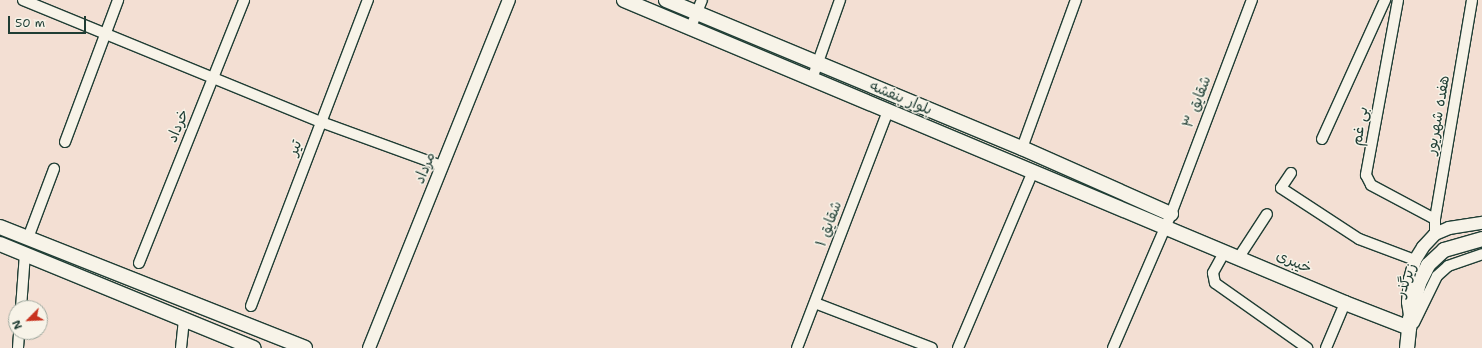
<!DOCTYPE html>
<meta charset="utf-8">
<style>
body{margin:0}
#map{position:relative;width:1482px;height:348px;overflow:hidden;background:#f3dfd3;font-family:"Shantell Sans","Playpen Sans Arabic",sans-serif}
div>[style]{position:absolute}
.roads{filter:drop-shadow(1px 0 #1f3d34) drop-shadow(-1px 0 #1f3d34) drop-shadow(0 1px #1f3d34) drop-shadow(0 -1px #1f3d34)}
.minor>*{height:10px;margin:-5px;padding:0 5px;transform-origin:5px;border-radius:5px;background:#f7f3e8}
.tertiary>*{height:12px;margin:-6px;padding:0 6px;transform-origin:6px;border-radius:6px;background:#f7f3e8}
.secondary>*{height:14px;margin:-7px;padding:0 7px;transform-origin:7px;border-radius:7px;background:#f7f3e8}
span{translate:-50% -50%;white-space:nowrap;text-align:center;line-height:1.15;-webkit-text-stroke:3px #f7f3e8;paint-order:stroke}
.street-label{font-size:15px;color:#1f3d34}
.north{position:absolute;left:8px;top:300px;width:40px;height:40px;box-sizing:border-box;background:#f7f3e8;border:1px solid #a1aaa0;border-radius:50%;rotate:246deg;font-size:11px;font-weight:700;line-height:16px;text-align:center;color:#1f3d34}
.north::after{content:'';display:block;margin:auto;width:14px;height:18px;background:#c8321e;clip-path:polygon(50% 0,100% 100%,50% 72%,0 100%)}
.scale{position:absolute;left:8px;top:16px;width:78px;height:18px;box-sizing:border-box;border:2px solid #1f3d34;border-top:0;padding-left:5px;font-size:12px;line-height:14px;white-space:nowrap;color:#1f3d34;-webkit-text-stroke:3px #f7f3e8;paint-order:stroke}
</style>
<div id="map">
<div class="roads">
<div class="minor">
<div style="left:23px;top:0;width:322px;rotate:22.3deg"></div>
<div style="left:321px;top:122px;width:129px;rotate:20deg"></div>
<div style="left:1398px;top:0;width:178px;rotate:100.4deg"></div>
<div style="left:1366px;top:175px;width:11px;rotate:63deg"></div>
<div style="left:1371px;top:185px;width:72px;rotate:28deg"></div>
<div style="left:691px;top:27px;width:29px;rotate:-68deg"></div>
<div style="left:812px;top:79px;width:84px;rotate:-70.5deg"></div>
<div style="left:1322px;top:139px;width:153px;rotate:-65.6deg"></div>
<div style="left:65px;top:142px;width:152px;rotate:-69.5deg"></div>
<div style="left:1022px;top:148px;width:158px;rotate:-70deg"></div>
<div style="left:1291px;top:173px;width:18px;rotate:124deg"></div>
<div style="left:1281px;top:188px;width:93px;rotate:33.2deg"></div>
<div style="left:1359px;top:239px;width:60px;rotate:20.6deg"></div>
<div style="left:1435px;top:234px;width:15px;rotate:-90deg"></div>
<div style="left:1435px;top:219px;width:222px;rotate:-80.4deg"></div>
<div style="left:28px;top:238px;width:74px;rotate:-69.4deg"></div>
<div style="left:1225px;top:251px;width:25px;rotate:119deg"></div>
<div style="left:1213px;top:273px;width:10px;rotate:79deg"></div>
<div style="left:1215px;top:283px;width:113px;rotate:35.2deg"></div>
<div style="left:1239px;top:257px;width:51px;rotate:-56.9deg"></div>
<div style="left:139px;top:263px;width:283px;rotate:-68.2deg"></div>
<div style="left:815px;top:303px;width:125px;rotate:21deg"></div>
<div style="left:251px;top:306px;width:328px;rotate:-69.1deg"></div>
<div style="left:21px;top:308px;width:54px;rotate:-85.8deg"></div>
<div style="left:1414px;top:323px;width:52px;rotate:-63.9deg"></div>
<div style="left:1437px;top:276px;width:15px;rotate:-42deg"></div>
<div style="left:1448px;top:266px;width:36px;rotate:-19deg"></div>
<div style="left:18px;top:348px;width:16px;rotate:-86deg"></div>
<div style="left:181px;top:348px;width:28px;rotate:-84deg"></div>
<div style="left:797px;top:348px;width:254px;rotate:-69deg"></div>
<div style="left:958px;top:348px;width:192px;rotate:-67deg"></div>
<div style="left:1113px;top:348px;width:146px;rotate:-66.6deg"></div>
<div style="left:1171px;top:214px;width:229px;rotate:-69.3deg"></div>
<div style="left:1326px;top:348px;width:49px;rotate:-67.1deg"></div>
</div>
<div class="tertiary">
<div style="left:1410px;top:315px;width:13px;rotate:-99deg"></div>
<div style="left:1408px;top:302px;width:23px;rotate:-85deg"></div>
<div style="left:1410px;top:279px;width:20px;rotate:-75deg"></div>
<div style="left:1415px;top:260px;width:15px;rotate:-58deg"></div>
<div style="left:1423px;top:247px;width:18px;rotate:-47deg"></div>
<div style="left:1435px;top:234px;width:15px;rotate:-23deg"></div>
<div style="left:1449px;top:228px;width:33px;rotate:-9deg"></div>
<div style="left:369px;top:348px;width:375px;rotate:-68.1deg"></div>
</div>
<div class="secondary">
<div style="left:624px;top:0;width:782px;rotate:22.79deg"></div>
<div style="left:1345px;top:303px;width:69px;rotate:21.3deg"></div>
<div style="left:666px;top:0;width:386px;rotate:22.6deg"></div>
<div style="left:1022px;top:148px;width:163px;rotate:23.9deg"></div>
<div style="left:0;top:227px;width:328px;rotate:21.6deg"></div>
<div style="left:0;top:244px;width:274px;rotate:22.3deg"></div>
<div style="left:1407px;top:348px;width:29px;rotate:-84deg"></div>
<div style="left:1410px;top:319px;width:37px;rotate:-76deg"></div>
<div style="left:1419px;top:283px;width:20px;rotate:-63deg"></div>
<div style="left:1428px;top:265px;width:22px;rotate:-43deg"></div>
<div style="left:1444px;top:250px;width:40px;rotate:-16deg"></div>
</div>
</div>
<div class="street-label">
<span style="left:901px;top:98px;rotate:23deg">بلوار بنفشه</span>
<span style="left:1197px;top:102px;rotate:-69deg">شقایق ۳</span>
<span style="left:1438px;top:115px;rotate:-80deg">هفده شهریور</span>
<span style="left:178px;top:126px;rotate:-68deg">خرداد</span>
<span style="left:1360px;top:126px;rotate:-80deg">بی غم</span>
<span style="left:295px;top:148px;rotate:-69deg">تیر</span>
<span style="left:425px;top:168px;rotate:-68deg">مرداد</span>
<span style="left:829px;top:224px;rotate:-69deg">شقایق ۱</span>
<span style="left:1294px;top:262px;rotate:24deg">خیبری</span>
<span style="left:1406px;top:280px;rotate:-70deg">زیرگذر</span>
</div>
<div class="north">N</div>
<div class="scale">50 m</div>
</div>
